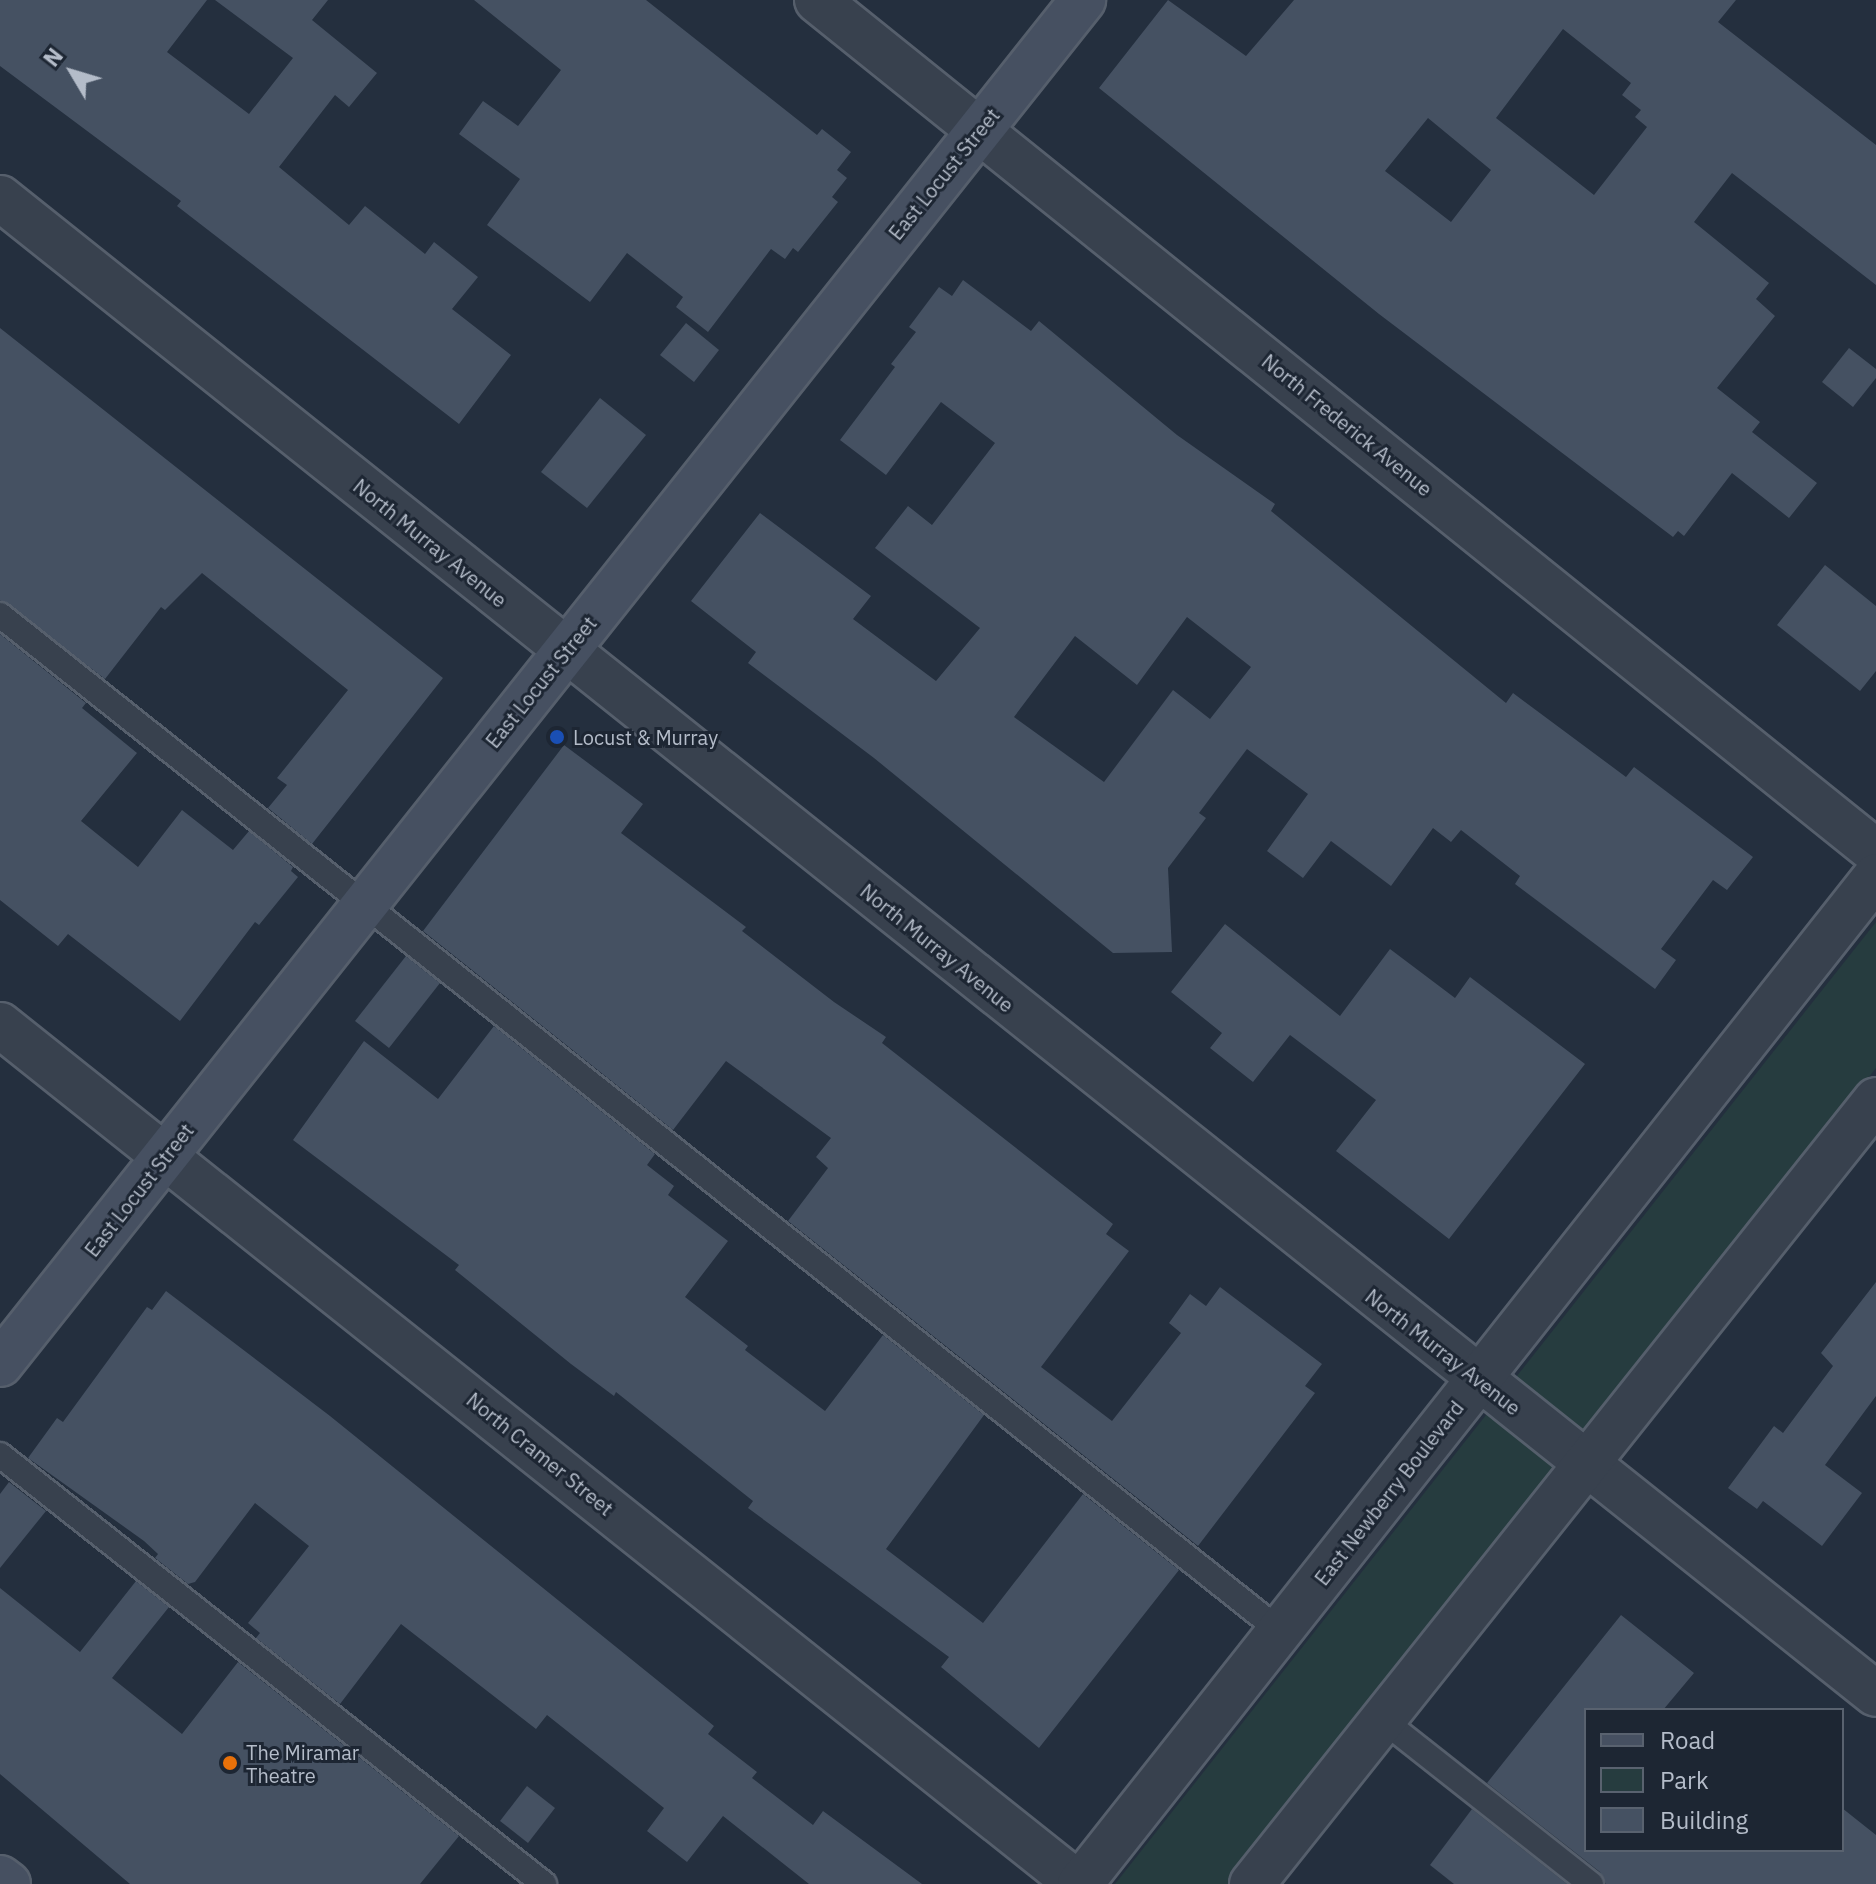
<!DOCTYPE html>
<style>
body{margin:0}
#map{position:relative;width:1876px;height:1884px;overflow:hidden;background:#242f3e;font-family:"IBM Plex Sans",sans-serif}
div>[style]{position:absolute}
.green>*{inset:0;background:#263c3f}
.building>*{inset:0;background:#455162}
.roads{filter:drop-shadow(2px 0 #565f6c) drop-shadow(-2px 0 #565f6c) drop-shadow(0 2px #565f6c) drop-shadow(0 -2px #565f6c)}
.service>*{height:24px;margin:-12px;padding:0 12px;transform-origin:12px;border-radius:12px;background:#38414e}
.minor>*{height:44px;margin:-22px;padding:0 22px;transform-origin:22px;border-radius:22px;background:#38414e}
.secondary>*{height:44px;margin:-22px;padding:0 22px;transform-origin:22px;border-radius:22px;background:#465061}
.dots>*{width:22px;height:22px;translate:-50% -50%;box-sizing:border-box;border:4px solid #1d2633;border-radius:50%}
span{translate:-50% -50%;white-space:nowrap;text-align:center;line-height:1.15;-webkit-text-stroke:6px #1d2633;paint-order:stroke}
.street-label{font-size:20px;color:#b4bcc9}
.poi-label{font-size:20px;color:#b4bcc9}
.left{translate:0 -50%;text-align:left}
.legend{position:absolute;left:1584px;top:1708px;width:260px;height:144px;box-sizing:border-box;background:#1d2633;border:2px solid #59626f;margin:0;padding:10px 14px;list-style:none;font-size:24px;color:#b4bcc9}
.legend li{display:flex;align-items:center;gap:16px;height:40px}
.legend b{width:40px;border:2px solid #59626f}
.north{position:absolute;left:32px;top:32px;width:80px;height:80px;-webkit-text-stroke:6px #1d2633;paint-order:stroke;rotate:308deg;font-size:22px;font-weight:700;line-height:32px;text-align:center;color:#b4bcc9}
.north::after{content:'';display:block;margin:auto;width:28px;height:36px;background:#b4bcc9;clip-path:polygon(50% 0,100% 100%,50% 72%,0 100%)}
</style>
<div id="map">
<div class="green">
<div style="clip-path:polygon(1876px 922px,1876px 1068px,1229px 1884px,1115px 1884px)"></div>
</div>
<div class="building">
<div style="clip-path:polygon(0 0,207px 0,167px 52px,249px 114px,293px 58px,215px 0,328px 0,312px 20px,377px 73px,349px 107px,335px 95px,279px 167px,349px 225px,365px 206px,425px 254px,434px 242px,478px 277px,452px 309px,511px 355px,459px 424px,177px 206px,181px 201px,0 66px)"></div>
<div style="clip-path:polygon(474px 0,646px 0,817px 135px,822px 129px,851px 152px,837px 170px,847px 178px,832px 197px,838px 202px,798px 252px,793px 248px,785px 259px,771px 249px,708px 332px,676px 307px,683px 297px,627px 253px,590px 302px,487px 225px,520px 179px,459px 134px,483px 101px,518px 126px,561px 70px)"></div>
<div style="clip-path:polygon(evenodd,1168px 0,1246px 56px,1294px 0,1736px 0,1718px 22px,1876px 145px,1876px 285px,1732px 173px,1694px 222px,1769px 283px,1756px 299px,1775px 316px,1717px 388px,1760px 422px,1752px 432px,1817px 483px,1789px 518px,1732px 473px,1684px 536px,1678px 531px,1673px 537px,1379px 314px,1099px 88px,1168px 0,1563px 29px,1631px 83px,1622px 95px,1641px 110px,1635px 117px,1647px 127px,1594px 195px,1496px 118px,1563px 29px,1168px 0,1428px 118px,1491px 170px,1451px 222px,1385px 171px,1428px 118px)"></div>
<div style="clip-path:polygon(evenodd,963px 280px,1031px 331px,1039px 321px,1177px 435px,1275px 504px,1271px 511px,1506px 703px,1513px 693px,1626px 777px,1634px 767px,1753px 857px,1727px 890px,1713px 880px,1661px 949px,1676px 960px,1655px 989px,1515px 884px,1520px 876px,1461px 830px,1451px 842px,1433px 828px,1391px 886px,1331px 841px,1303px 878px,1267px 851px,1308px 794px,1247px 749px,1199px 813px,1206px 818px,1168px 868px,1172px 952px,1113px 953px,874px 758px,748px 663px,756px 652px,691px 601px,760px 513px,871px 596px,853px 619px,936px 681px,980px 628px,875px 548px,908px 506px,932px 525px,995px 443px,941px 402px,886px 475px,840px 440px,895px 367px,891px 364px,916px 332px,909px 327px,939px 287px,952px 296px,963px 280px,1187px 617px,1251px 667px,1210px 719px,1173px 690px,1104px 782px,1014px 717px,1075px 636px,1137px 685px,1187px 617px)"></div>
<div style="clip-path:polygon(686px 323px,719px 350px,694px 382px,660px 355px)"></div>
<div style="clip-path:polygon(0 328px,443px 678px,312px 844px,268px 808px,287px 785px,277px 778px,348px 690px,202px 573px,165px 610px,161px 607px,105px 679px,0 600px)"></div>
<div style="clip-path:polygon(1849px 348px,1876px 369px,1876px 378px,1853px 407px,1822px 382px)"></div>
<div style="clip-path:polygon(600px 398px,646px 435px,587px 508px,541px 472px)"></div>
<div style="clip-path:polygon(1825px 565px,1876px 606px,1876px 671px,1860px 691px,1777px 625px)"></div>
<div style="clip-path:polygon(0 634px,86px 703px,82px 708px,137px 753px,81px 821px,138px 867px,182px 810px,233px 850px,249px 831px,293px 867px,291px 871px,298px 877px,259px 925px,255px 922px,180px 1021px,68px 934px,58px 946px,0 900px)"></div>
<div style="clip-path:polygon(564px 745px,643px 804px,621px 833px,746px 927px,742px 931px,834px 1002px,886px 1037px,882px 1043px,1113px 1224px,1106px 1234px,1129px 1251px,1041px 1367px,1112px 1421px,1181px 1333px,1169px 1323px,1190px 1294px,1206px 1306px,1220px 1287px,1322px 1364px,1305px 1386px,1315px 1393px,1198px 1546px,788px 1221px,828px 1168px,816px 1157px,831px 1138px,726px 1061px,673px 1130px,423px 931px)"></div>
<div style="clip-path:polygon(1225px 924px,1340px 1016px,1390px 949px,1455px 998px,1470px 977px,1585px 1064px,1449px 1239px,1336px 1151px,1376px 1100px,1290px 1035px,1253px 1082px,1210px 1048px,1222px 1033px,1171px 992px)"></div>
<div style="clip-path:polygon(406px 956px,440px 983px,389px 1048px,355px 1021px)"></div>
<div style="clip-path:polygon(494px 1026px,655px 1154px,647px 1165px,674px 1186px,668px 1195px,728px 1241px,685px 1297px,748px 1346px,745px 1350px,825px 1411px,883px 1335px,984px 1415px,886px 1549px,983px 1623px,1083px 1494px,1179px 1570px,1039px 1748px,941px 1667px,949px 1657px,748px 1508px,753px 1501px,616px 1392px,614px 1396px,571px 1364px,455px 1270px,459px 1265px,293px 1140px,364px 1041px,438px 1099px)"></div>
<div style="clip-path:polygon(1876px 1282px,1876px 1396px,1825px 1465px,1862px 1493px,1822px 1546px,1763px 1501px,1757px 1509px,1728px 1488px,1774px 1426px,1783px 1433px,1833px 1366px,1821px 1353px)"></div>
<div style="clip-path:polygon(166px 1291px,330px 1416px,714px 1726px,708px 1734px,757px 1772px,752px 1778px,813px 1825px,823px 1811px,922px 1884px,809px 1884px,723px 1816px,687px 1862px,647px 1831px,664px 1808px,547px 1715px,536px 1729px,401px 1624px,340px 1704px,256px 1638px,260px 1633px,248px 1623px,309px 1546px,255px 1503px,195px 1582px,188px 1584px,155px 1558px,158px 1554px,144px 1541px,28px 1458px,57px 1418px,63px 1422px,147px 1307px,152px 1310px)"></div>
<div style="clip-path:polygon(9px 1482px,46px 1511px,0 1568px,0 1494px)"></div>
<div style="clip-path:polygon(136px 1581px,169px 1607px,112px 1678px,182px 1734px,238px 1662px,459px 1836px,420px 1884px,130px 1884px,0 1774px,0 1588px,80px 1652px)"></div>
<div style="clip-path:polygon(1621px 1615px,1694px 1673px,1663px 1710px,1586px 1710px,1586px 1850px,1842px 1850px,1842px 1808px,1876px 1835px,1876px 1884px,1606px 1884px,1600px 1872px,1487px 1783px)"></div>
<div style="clip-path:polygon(527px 1786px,555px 1808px,528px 1843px,500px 1821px)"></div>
<div style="clip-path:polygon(1472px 1809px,1567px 1884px,1454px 1884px,1430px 1865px)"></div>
</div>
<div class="roads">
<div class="service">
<div style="left:0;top:615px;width:1634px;rotate:38.44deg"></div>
<div style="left:0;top:1455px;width:693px;rotate:38.26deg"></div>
<div style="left:1383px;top:1720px;width:265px;rotate:38.3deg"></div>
</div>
<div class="minor">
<div style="left:817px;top:0;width:1359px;rotate:38.82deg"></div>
<div style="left:0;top:198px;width:2399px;rotate:38.57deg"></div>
<div style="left:0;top:1025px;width:1378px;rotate:38.55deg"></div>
<div style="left:1080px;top:1884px;width:1284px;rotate:-51.7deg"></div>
<div style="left:1252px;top:1884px;width:1002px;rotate:-51.48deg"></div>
</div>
<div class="secondary">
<div style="left:0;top:1364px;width:1742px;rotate:-51.55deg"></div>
<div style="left:0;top:1878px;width:10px;rotate:37deg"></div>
</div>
</div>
<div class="dots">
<div style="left:557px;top:737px;background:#1a4fb4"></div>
<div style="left:230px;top:1763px;background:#e8710a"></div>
</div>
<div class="street-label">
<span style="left:944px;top:174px;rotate:-51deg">East Locust Street</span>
<span style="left:1347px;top:425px;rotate:39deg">North Frederick Avenue</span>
<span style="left:430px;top:543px;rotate:39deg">North Murray Avenue</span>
<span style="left:541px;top:682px;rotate:-51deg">East Locust Street</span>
<span style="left:937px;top:948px;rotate:39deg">North Murray Avenue</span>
<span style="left:139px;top:1190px;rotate:-52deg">East Locust Street</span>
<span style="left:1443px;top:1352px;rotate:38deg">North Murray Avenue</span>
<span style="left:540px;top:1454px;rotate:39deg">North Cramer Street</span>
<span style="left:1389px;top:1493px;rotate:-52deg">East Newberry Boulevard</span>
</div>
<div class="poi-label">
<span class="left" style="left:573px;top:737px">Locust &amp; Murray</span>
<span class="left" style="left:246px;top:1764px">The Miramar<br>Theatre</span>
</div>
<ul class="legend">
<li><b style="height:10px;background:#465061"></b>Road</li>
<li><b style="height:22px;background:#263c3f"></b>Park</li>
<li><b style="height:22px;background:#455162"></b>Building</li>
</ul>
<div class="north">N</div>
</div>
